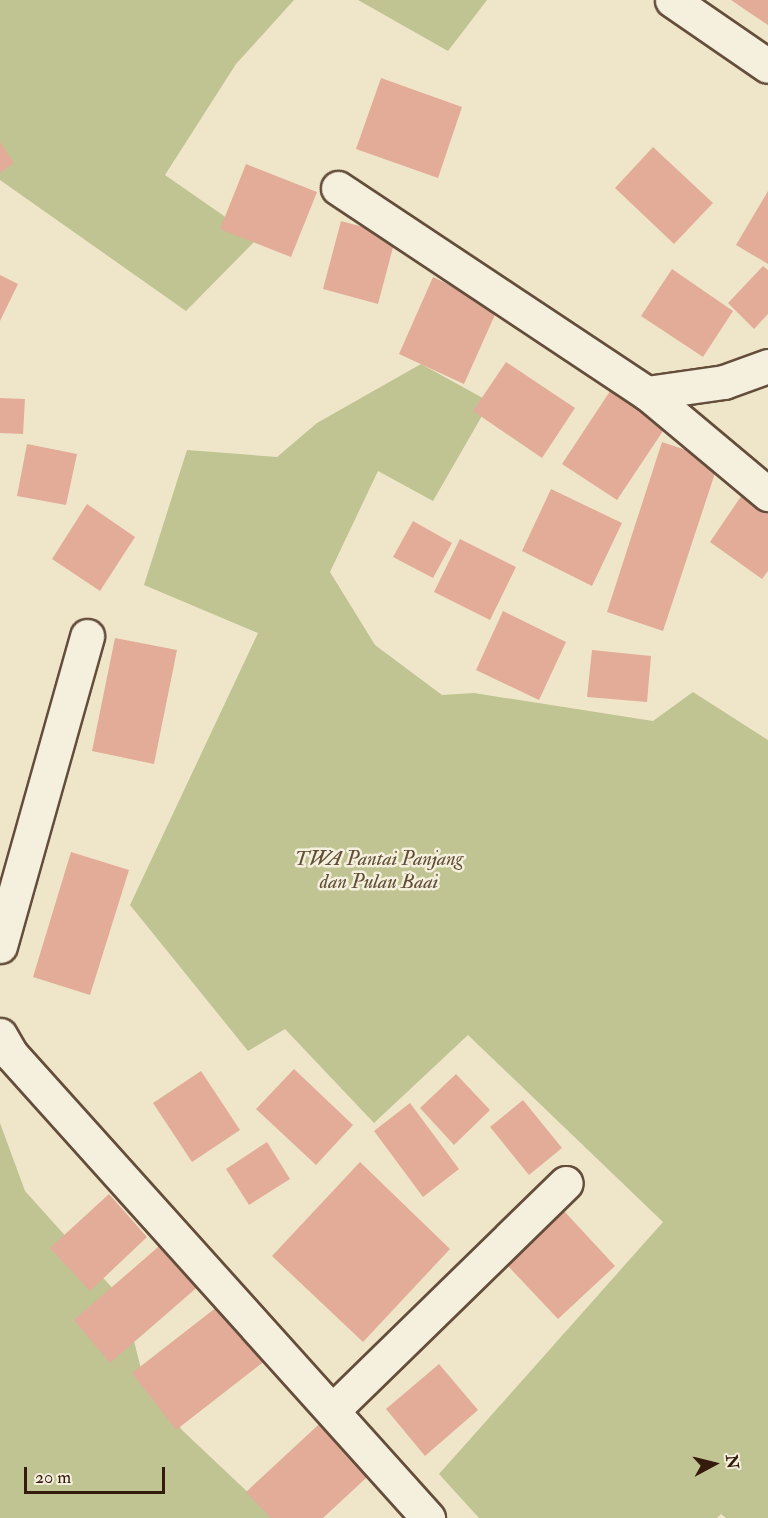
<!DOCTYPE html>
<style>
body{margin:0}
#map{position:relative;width:768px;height:1518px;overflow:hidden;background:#efe6ca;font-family:"IM FELL Double Pica",serif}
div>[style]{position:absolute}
.green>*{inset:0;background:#c0c392}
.building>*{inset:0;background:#e2ac98}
.roads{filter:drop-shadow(2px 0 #644e3b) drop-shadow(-2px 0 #644e3b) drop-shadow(0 2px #644e3b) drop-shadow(0 -2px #644e3b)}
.street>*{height:33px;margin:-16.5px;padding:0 16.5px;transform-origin:16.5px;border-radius:16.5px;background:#f5efdd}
span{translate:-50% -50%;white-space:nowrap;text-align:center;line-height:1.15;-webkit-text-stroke:5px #f5efdd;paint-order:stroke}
.park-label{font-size:20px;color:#5f4d34;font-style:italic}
.north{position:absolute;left:684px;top:1434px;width:60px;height:60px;-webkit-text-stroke:4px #f5efdd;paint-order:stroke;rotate:83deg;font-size:16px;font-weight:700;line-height:24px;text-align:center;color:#351b0b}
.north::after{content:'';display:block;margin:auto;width:21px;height:27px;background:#351b0b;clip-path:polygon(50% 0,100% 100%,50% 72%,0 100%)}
.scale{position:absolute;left:24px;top:1467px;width:141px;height:27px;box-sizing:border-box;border:3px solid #351b0b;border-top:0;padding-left:8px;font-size:18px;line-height:21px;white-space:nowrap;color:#351b0b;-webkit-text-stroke:4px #f5efdd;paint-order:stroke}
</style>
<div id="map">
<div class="green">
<div style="clip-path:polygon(0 0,294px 0,236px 64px,165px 175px,257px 239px,186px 311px,0 180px)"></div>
<div style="clip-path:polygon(358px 0,487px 0,448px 51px)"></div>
<div style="clip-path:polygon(421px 364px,490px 402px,433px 501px,378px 471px,330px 572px,375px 645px,442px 695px,474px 693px,653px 721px,693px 692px,768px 740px,768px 1518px,726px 1518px,721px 1514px,717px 1518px,479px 1518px,439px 1474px,663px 1222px,468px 1035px,374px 1123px,285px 1029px,248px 1051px,130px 905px,258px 633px,144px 585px,187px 450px,277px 457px,317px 423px)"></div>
<div style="clip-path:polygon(0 1123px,25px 1191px,124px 1301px,144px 1381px,182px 1430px,275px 1518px,0 1518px)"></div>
</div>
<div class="building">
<div style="clip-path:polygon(731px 0,768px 0,768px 25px,750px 13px)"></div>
<div style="clip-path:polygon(381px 78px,462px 107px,438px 178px,356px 149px)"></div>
<div style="clip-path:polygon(0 142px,14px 163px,0 173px)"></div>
<div style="clip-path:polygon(653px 147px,713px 203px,674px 244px,615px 188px)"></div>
<div style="clip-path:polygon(246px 164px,317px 192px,291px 257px,220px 229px)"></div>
<div style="clip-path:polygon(768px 191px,768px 264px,736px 245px)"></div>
<div style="clip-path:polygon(341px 221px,396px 236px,378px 304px,323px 289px)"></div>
<div style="clip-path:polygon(763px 266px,768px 270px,768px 314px,754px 329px,728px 303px)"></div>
<div style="clip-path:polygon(672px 269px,733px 311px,703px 357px,641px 316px)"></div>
<div style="clip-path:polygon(0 275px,18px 284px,0 321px)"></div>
<div style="clip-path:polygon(433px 277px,498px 308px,464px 384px,399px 354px)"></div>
<div style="clip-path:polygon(506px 362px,575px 408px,542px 458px,473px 411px)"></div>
<div style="clip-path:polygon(616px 382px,671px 419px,617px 500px,562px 464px)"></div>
<div style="clip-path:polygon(0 398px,25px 399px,23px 434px,0 433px)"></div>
<div style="clip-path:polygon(662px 442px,719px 461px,663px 631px,607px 612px)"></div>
<div style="clip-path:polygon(27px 444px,77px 454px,66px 505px,17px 496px)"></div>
<div style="clip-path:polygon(551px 489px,622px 523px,592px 586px,522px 551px)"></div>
<div style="clip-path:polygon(744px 492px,768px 508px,768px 571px,762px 579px,710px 542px)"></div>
<div style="clip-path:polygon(87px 504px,135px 537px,100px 591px,52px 559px)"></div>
<div style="clip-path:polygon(413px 521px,452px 543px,433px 578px,393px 557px)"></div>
<div style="clip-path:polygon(460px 539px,516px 567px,490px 620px,434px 592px)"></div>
<div style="clip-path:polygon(503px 611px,566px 642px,539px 700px,476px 670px)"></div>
<div style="clip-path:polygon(115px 638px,177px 650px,154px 764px,92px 751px)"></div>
<div style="clip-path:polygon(592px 650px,651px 656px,647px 702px,587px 697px)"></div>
<div style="clip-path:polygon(71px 852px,129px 870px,90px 995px,33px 977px)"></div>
<div style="clip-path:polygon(294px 1069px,353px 1125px,316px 1165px,256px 1109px)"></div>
<div style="clip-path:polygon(201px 1071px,240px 1130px,192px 1162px,153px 1103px)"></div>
<div style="clip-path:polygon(456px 1074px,490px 1110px,454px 1145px,420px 1108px)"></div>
<div style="clip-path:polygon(523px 1100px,562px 1148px,529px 1175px,490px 1127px)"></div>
<div style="clip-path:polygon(410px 1103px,459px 1169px,423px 1197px,374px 1131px)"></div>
<div style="clip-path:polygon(267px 1142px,290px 1179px,249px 1205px,226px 1169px)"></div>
<div style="clip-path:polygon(360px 1162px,450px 1249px,363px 1342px,272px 1256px)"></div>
<div style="clip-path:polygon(109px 1194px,147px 1237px,90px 1291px,50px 1248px)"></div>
<div style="clip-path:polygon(564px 1211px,615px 1266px,558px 1319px,507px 1265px)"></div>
<div style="clip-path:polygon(165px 1241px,201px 1284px,110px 1363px,74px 1320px)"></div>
<div style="clip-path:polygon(222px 1303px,266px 1360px,176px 1430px,132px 1373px)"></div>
<div style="clip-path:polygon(439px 1364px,478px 1410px,425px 1456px,386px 1409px)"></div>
<div style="clip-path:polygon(330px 1414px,379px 1466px,323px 1518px,271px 1518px,246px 1492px)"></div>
</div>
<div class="roads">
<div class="street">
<div style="left:672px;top:0;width:116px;rotate:34.5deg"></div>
<div style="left:338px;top:188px;width:371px;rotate:33.6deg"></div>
<div style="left:768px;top:366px;width:47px;rotate:160deg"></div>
<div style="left:724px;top:382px;width:78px;rotate:171.9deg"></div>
<div style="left:647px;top:393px;width:158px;rotate:39.9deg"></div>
<div style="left:0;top:946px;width:322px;rotate:-74.3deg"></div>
<div style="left:0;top:1035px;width:22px;rotate:60deg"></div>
<div style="left:11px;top:1054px;width:624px;rotate:48.05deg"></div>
<div style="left:333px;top:1410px;width:325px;rotate:-44.3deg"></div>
</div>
</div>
<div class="park-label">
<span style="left:379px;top:870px">TWA Pantai Panjang<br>dan Pulau Baai</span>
</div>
<div class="north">N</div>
<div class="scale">20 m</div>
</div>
